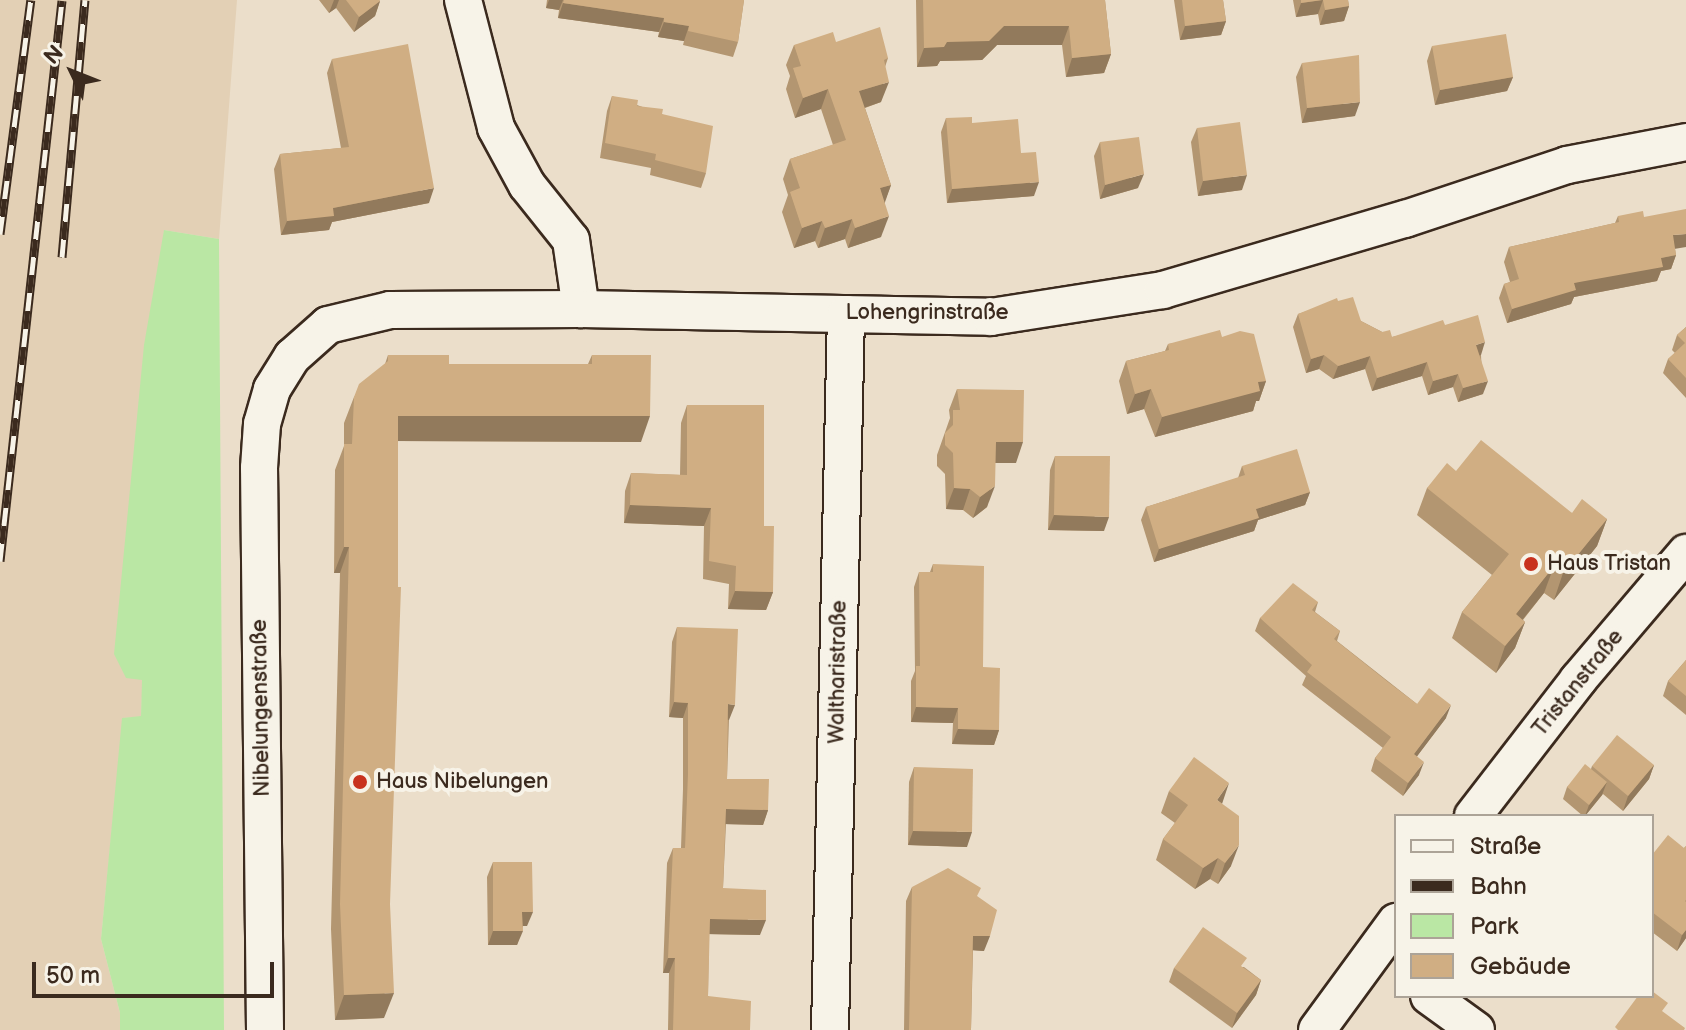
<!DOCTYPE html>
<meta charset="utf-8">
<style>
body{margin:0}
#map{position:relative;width:1686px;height:1030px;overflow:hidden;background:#ebdeca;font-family:"Balsamiq Sans",sans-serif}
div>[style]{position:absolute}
.built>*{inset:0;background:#e3d0b5}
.green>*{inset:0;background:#bae7a4}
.roads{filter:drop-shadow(2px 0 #3b2a1e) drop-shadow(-2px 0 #3b2a1e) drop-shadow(0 2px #3b2a1e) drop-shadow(0 -2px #3b2a1e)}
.minor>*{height:36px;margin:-18px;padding:0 18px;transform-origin:18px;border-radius:18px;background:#f7f3e8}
.rail>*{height:9px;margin-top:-4.5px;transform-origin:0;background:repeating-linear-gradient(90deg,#f7f3e8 0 18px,#3b2a1e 0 36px);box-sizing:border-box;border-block:2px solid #3b2a1e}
.wall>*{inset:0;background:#b39671}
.shaded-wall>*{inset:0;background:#927a5c}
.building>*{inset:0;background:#d0ae83}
.dots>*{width:22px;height:22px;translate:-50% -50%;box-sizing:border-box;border:4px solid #f7f3e8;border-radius:50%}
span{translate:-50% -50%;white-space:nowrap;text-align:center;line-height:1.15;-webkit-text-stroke:8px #f7f3e8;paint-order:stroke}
.street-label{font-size:22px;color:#3b2a1e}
.poi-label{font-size:22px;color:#3b2a1e}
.left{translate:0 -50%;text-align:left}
.legend{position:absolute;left:1394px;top:814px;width:260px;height:184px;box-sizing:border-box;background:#f7f3e8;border:2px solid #aca397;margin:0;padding:10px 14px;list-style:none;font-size:24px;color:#3b2a1e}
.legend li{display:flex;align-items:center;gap:16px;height:40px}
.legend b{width:40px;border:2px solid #aca397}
.north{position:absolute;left:32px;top:32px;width:80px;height:80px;-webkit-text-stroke:6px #f7f3e8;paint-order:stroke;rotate:313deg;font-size:22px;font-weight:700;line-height:32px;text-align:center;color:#3b2a1e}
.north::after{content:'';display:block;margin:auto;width:28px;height:36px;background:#3b2a1e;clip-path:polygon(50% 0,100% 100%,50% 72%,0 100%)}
.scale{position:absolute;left:32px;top:962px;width:242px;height:36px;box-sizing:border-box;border:4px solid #3b2a1e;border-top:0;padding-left:10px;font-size:24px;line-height:28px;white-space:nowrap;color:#3b2a1e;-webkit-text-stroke:6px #f7f3e8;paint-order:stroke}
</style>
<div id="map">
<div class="built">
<div style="clip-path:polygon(0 0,237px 0,219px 239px,164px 230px,141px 717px,123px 718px,101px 939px,120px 1013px,120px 1030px,0 1030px)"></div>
</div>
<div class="green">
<div style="clip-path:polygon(164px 230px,219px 239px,224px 1030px,120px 1030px,120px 1013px,101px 939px,122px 718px,141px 716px,142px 680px,126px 678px,114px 654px,144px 345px)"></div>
</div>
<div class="roads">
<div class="minor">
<div style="left:463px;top:0;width:132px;rotate:75.5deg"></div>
<div style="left:496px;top:128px;width:65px;rotate:61.5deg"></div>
<div style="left:527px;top:185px;width:70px;rotate:51.3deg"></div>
<div style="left:571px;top:240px;width:70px;rotate:81.8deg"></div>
<div style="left:1473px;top:816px;width:172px;rotate:-52.3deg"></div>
<div style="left:1578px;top:680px;width:167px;rotate:-49.6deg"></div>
<div style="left:1429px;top:996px;width:58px;rotate:35.9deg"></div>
<div style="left:265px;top:1030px;width:562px;rotate:-90.61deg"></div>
<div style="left:259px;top:468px;width:44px;rotate:-86.1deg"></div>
<div style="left:262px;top:424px;width:36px;rotate:-74deg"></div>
<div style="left:272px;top:389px;width:38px;rotate:-58deg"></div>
<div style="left:292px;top:357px;width:48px;rotate:-41.6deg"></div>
<div style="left:328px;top:325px;width:64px;rotate:-13.6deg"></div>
<div style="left:390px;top:310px;width:191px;rotate:-0.3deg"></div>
<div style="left:581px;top:309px;width:410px;rotate:1.1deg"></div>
<div style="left:991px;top:317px;width:174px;rotate:-8.9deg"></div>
<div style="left:1163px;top:290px;width:252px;rotate:-16.4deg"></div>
<div style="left:1405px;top:219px;width:171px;rotate:-18.4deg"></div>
<div style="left:1567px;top:165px;width:121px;rotate:-10.9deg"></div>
<div style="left:830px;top:1030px;width:716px;rotate:-88.72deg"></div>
<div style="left:1317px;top:1030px;width:134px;rotate:-53.8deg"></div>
</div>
</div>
<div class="rail">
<div style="left:0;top:234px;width:236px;rotate:-82.5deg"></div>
<div style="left:62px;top:257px;width:258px;rotate:-84.9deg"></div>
<div style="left:0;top:561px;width:564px;rotate:-83.69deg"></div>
</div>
<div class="wall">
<div style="clip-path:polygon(319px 0,379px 0,380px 1px,375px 16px,354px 32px,336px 8px,329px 13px)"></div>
<div style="clip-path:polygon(547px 0,744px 0,738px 42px,733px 57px,683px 45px,684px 41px,658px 37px,659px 32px,558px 18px,559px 10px,546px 8px)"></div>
<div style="clip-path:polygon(916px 0,1105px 0,1111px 54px,1104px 73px,1066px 77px,1062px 45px,997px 45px,982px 60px,940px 61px,937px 66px,917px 67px)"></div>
<div style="clip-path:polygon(1174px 0,1223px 0,1226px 21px,1221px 35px,1180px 40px)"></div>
<div style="clip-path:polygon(1293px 0,1348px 0,1349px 6px,1344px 21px,1320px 25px,1318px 14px,1296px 17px)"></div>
<div style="clip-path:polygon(836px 42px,888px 58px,885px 67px,881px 102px,865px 108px,891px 185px,884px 203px,881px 237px,848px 248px,845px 239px,818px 248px,815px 241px,794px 248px,782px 212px,788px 195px,783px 179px,790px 159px,833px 145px,821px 109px,795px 118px,786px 89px,790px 76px,786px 65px,794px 45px)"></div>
<div style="clip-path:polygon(1432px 46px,1513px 77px,1507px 91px,1435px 105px,1427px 61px)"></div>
<div style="clip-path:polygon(332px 59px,429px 203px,332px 222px,329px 230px,281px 235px,274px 169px,280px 154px,341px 148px,327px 73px)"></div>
<div style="clip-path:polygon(1302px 63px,1355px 116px,1302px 123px,1296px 77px)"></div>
<div style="clip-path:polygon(612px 96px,662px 114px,706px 173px,701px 188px,650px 175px,651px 168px,600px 158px,607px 111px)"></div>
<div style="clip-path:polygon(946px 118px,972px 123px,1021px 153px,1034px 196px,947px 203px,941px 132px)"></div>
<div style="clip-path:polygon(1197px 128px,1242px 190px,1198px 196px,1191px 142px)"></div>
<div style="clip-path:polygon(1100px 142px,1138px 188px,1100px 199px,1094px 156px)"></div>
<div style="clip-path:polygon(1618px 216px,1644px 217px,1675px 249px,1676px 255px,1671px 269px,1661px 271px,1657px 281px,1574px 297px,1571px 304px,1507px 323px,1499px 298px,1504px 284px,1510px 282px,1504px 262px,1509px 247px,1615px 223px)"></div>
<div style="clip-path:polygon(1338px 301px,1361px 321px,1392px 337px,1445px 325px,1481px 355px,1483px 394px,1458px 402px,1453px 387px,1428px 395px,1422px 376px,1372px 391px,1365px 369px,1333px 379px,1319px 369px,1306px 373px,1293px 327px,1298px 314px)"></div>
<div style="clip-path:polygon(1686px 327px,1686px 398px,1663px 373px,1668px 359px,1675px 353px,1672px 350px,1677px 335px)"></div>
<div style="clip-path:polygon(1222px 337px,1266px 381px,1259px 401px,1256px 401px,1253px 411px,1155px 437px,1144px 409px,1127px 414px,1119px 381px,1126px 361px,1165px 351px,1168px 344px)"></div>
<div style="clip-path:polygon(388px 355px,449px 364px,588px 364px,592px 355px,641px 442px,398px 441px,384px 1018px,335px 1020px,331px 929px,340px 573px,334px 573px,335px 470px,344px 446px,344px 423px,354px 397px,385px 364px)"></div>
<div style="clip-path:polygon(957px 389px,1016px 463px,995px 463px,987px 507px,973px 518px,963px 510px,946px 509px,945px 474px,937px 466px,937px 455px,950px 418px,949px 410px)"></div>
<div style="clip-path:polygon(687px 405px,764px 526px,773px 592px,766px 610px,728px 609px,729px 584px,703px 579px,704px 526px,624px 523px,625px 491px,631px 473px,680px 475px,681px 423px)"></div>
<div style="clip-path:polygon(1055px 456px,1104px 531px,1048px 530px,1050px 470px)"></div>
<div style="clip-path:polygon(1242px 466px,1310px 492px,1305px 505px,1258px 520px,1254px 531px,1154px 562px,1141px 520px,1146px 507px,1238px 478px)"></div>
<div style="clip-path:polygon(1456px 471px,1572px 513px,1607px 519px,1597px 546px,1554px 600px,1544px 593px,1523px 620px,1525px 622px,1515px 648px,1496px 673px,1452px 638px,1462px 612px,1492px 575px,1417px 515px,1427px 488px)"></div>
<div style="clip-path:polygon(933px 564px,983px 667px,999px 730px,994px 745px,952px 744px,953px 723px,911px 722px,911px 681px,915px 671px,914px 587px,919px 572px,930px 572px)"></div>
<div style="clip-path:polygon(1318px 602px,1315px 612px,1340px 631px,1337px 641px,1417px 704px,1446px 718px,1417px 756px,1419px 775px,1403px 796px,1371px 771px,1375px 758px,1383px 748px,1302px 685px,1306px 676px,1255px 631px,1260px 618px)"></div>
<div style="clip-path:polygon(677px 627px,729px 720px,727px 779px,768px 810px,763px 825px,726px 824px,723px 888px,760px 935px,709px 934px,708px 996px,750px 1030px,668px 1030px,669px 973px,663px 973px,667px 863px,673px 848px,681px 848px,683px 789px,683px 718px,669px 717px,672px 642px)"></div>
<div style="clip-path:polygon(1686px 660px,1686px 715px,1663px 696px,1668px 681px)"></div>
<div style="clip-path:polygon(1654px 765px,1649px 779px,1623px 811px,1603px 794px,1585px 816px,1583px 816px,1563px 799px,1567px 787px,1591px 769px,1592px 766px)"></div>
<div style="clip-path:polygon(914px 767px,967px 847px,908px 845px,909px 782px)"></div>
<div style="clip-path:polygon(1169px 791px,1222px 804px,1231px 866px,1218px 884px,1210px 879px,1195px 889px,1156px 860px,1163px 839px,1175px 823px,1161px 813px)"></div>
<div style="clip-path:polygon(1686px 846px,1686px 938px,1677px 951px,1652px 932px,1652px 855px,1684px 848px)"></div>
<div style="clip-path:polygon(493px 862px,527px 926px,523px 926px,517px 945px,488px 945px,487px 877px)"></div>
<div style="clip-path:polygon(912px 887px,978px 897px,984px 951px,973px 950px,971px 1030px,904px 1030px,906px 901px)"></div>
<div style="clip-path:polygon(1244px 967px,1261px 980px,1256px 995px,1232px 1028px,1169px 982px,1174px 968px)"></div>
</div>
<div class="shaded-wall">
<div style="clip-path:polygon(334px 0,339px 0,336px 8px,329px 13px)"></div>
<div style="clip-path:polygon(549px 0,563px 0,559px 10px,546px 8px)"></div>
<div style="clip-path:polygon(1323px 0,1318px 14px,1296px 17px,1301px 3px)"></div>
<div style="clip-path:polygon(380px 1px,375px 16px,354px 32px,359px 17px)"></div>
<div style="clip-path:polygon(563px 3px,664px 18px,659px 32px,558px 18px)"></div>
<div style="clip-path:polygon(1349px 6px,1344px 21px,1320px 25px,1325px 10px)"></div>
<div style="clip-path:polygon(1226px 21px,1221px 35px,1180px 40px,1185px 26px)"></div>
<div style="clip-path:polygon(664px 22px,689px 26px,684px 41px,658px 37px)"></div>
<div style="clip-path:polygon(1004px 26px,1069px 26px,1062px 45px,997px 45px,982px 60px,940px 61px,937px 66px,917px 67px,924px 48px)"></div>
<div style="clip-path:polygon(1111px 54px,1104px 73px,1066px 77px,1072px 58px)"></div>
<div style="clip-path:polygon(1513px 77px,1507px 91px,1435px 105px,1440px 90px)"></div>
<div style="clip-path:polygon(889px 82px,881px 102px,852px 112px,859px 91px)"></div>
<div style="clip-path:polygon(828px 89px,821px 109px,795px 118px,803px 98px)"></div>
<div style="clip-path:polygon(1360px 102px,1355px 116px,1302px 123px,1307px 108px)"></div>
<div style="clip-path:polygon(1144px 174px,1138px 188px,1100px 199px,1105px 185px)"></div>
<div style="clip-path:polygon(1247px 175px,1242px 190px,1198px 196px,1203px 181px)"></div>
<div style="clip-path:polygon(1039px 182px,1034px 196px,947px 203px,952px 189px)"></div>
<div style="clip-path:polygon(891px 185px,884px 205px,880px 188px)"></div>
<div style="clip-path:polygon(434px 188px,429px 203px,332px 222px,329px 230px,281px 235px,287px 221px,333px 208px)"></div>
<div style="clip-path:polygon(889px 216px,881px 237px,848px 248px,855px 228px)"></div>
<div style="clip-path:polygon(852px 219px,845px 239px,818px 248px,825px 228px)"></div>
<div style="clip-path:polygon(822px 221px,815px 241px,794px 248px,802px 228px)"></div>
<div style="clip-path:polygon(1686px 234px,1686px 247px,1668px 250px,1673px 235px)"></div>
<div style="clip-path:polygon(1676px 255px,1671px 269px,1661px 271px,1657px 281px,1574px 297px,1571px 304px,1507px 323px,1512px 309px,1574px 283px,1661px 258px)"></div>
<div style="clip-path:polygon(1485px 342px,1481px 355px,1471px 358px,1476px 345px)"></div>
<div style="clip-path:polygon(1324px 355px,1319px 369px,1306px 373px,1311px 359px)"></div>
<div style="clip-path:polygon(1370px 356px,1365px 369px,1333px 379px,1338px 366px)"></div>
<div style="clip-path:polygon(1427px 362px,1422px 376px,1372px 391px,1377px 378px)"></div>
<div style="clip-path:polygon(1458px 374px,1453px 387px,1428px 395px,1433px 381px)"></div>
<div style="clip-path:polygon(1266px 381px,1259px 401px,1256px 401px,1253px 411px,1155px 437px,1162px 417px,1258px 382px)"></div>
<div style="clip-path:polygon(1488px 381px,1483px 394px,1458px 402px,1463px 388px)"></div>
<div style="clip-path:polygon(1151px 389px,1144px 409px,1127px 414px,1135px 394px)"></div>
<div style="clip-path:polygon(398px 416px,650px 416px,641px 442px,389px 441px)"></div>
<div style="clip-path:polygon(996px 442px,1023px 442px,1016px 463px,988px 463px)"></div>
<div style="clip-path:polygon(995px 486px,987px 507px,973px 518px,980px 497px)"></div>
<div style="clip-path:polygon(954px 488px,970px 489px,963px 510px,946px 509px)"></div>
<div style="clip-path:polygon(1310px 492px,1305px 505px,1258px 520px,1254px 531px,1154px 562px,1159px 549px,1256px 509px)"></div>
<div style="clip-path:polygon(630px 505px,711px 508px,704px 526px,624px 523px)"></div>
<div style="clip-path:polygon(1054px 515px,1109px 517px,1104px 531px,1048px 530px)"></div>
<div style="clip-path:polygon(1607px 519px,1597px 546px,1554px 600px,1563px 573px)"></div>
<div style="clip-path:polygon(344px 547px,349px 547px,340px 573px,334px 573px)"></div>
<div style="clip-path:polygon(1554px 566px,1544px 593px,1506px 640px,1516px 614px)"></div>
<div style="clip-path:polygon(735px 591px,773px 592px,766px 610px,728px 609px)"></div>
<div style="clip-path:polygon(1525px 622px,1515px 648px,1496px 673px,1505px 646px)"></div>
<div style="clip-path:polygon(674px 702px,688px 703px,683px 718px,669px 717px)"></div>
<div style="clip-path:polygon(728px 704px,735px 705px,729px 720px,723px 719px)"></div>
<div style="clip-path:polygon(1451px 705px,1446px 718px,1409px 767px,1414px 754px)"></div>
<div style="clip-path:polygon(916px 707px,958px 708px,953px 723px,911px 722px)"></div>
<div style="clip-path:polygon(958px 729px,999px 730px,994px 745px,952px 744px)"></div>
<div style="clip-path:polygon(1424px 762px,1419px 775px,1403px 796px,1408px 783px)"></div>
<div style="clip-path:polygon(1654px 765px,1649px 779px,1623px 811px,1628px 796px)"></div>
<div style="clip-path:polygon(1607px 782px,1602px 795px,1585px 816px,1589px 805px)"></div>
<div style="clip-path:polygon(1229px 783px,1222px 804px,1217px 800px)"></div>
<div style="clip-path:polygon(726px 809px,768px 810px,763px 825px,721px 824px)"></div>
<div style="clip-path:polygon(913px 831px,972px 832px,967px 847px,908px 845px)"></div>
<div style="clip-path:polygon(1239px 845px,1231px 866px,1218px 884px,1225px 863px)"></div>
<div style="clip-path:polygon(1218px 858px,1210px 879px,1195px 889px,1203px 868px)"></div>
<div style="clip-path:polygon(522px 912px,533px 912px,527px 926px,517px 926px)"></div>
<div style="clip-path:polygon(710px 919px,766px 920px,760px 935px,704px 934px)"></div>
<div style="clip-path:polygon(1686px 930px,1686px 938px,1677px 951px,1682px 935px)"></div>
<div style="clip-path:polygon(493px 931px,523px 931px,517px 945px,488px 945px)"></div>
<div style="clip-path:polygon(973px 936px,990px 936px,984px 951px,968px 950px)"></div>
<div style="clip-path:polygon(668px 958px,675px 958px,669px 973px,663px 973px)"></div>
<div style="clip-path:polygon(1261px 980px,1256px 995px,1232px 1028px,1237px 1013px)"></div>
<div style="clip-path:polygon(394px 993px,384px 1018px,335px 1020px,344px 995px)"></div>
</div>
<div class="building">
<div style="clip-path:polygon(346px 0,379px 0,380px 1px,359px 17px)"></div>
<div style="clip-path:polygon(564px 0,744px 0,738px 42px,688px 31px,689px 26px,664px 22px,664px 18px,563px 3px)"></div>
<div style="clip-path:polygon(923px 0,1105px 0,1111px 54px,1072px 58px,1069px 26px,1004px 26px,989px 41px,947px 42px,944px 47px,924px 48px)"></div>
<div style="clip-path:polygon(1182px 0,1223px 0,1226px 21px,1185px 26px)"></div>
<div style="clip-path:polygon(1301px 0,1322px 0,1301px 3px)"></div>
<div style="clip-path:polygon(1323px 0,1348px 0,1349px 6px,1325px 10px)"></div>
<div style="clip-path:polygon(880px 27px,888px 58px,884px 60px,889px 82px,859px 91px,891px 185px,880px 188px,889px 216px,855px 228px,852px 219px,825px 228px,822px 221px,802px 228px,790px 192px,800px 188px,790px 159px,846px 140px,828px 89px,803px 98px,793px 68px,801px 66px,794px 45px,833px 32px,836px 42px)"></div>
<div style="clip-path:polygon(1506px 34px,1513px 77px,1440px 90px,1432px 46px)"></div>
<div style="clip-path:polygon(408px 44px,434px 188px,333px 208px,334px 216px,287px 221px,280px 154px,349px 147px,332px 59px)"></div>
<div style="clip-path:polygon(1359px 55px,1360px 102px,1307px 108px,1302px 63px)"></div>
<div style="clip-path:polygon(612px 96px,638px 100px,637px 106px,663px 109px,662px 114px,713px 126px,706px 173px,655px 160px,656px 154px,605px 143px)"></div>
<div style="clip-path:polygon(972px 117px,972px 123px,1018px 119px,1021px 153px,1036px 152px,1039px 182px,952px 189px,946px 118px)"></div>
<div style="clip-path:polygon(1240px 122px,1247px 175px,1203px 181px,1197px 128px)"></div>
<div style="clip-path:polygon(1139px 137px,1144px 174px,1105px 185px,1100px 142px)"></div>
<div style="clip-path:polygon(1686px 209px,1686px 234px,1673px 235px,1676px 255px,1661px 258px,1663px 267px,1574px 283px,1576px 290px,1512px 309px,1504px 284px,1519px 279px,1509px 247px,1619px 222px,1618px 216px,1643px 211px,1644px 217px)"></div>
<div style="clip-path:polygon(1353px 297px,1361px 321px,1382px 332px,1390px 330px,1392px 337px,1443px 320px,1445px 325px,1478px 315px,1485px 342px,1476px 345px,1488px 381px,1463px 388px,1458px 374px,1433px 381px,1427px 362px,1377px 378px,1370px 356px,1338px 366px,1324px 355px,1311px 359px,1298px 314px,1337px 298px,1338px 301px)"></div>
<div style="clip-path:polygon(1686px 327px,1686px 378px,1668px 359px,1685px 343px,1677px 335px)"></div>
<div style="clip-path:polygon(1220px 330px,1222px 337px,1240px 331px,1254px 334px,1266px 381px,1258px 382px,1260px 391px,1162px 417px,1151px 389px,1135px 394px,1126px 361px,1169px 350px,1168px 344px)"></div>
<div style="clip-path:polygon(388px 355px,449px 355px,449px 364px,592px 364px,592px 355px,651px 355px,650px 416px,398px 416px,398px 587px,401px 587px,390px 904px,394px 993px,344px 995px,340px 904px,349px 547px,344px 547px,344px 444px,352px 444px,354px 397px,359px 384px,388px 361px)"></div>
<div style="clip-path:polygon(957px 389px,1024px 390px,1023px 442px,996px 442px,995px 486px,980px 497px,970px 489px,954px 488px,953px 453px,945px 445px,945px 433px,953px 425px,953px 410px,960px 410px)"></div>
<div style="clip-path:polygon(687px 405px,764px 405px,764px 526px,774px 526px,773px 592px,735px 591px,736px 566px,709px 561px,711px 508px,630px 505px,631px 473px,687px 475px)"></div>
<div style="clip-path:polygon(1481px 440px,1572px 513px,1582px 499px,1607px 519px,1563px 573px,1554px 566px,1516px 614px,1525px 622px,1505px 646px,1462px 612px,1509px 554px,1427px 488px,1447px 463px,1456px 471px)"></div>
<div style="clip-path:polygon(1297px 449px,1310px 492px,1256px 509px,1259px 518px,1159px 549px,1146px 507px,1245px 475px,1242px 466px)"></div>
<div style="clip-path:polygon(1055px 456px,1110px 456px,1109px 517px,1054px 515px)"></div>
<div style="clip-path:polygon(933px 564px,984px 566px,983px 667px,1000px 668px,999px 730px,958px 729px,958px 708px,916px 707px,916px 666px,920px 666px,919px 572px,933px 572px)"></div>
<div style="clip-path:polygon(1293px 583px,1318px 602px,1312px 610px,1340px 631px,1334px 639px,1388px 682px,1417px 704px,1429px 688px,1451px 705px,1414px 754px,1424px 762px,1408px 783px,1375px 758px,1391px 737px,1307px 672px,1312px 665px,1260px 618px)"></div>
<div style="clip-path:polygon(677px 627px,738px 629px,735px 705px,728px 704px,727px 779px,769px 779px,768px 810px,726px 809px,723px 888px,766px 890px,766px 920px,710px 919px,708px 996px,751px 1001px,750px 1030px,673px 1030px,675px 958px,668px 958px,673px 848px,685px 848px,688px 774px,688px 703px,674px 702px)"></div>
<div style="clip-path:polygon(1686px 660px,1686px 696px,1668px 681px)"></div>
<div style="clip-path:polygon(1617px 735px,1654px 765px,1628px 796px,1592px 766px)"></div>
<div style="clip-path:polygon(1194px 757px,1229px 783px,1217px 800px,1239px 816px,1239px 845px,1225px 863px,1218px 858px,1203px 868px,1163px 839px,1188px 805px,1169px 791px)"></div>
<div style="clip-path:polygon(1585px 764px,1607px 782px,1589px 805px,1567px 787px)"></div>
<div style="clip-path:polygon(914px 767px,973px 769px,972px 832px,913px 831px)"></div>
<div style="clip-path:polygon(1668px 835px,1684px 848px,1686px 846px,1686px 900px,1685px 901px,1686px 902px,1686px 930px,1682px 935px,1652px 912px,1652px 855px)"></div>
<div style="clip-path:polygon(493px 862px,532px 862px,533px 912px,522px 912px,523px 931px,493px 931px)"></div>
<div style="clip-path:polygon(948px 868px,981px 888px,977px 896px,997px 910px,990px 936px,973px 936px,971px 1030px,909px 1030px,912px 887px)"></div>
<div style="clip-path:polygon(1203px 927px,1247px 958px,1241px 966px,1261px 980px,1237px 1013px,1174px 968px)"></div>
<div style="clip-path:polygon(1652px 991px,1668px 1003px,1662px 1011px,1685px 1028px,1684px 1030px,1618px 1030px,1615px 1027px,1638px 996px,1652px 996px)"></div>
</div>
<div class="dots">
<div style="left:1531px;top:564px;background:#c8321e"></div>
<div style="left:360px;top:782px;background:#c8321e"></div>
</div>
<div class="street-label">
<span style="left:927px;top:313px">Lohengrinstraße</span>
<span style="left:838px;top:672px;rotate:-89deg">Waltharistraße</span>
<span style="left:1578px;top:683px;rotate:-51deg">Tristanstraße</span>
<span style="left:261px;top:708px;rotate:-91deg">Nibelungenstraße</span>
</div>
<div class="poi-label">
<span class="left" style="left:1547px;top:564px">Haus Tristan</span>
<span class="left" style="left:376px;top:782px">Haus Nibelungen</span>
</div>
<ul class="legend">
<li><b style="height:10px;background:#f7f3e8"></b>Straße</li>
<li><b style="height:10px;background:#3b2a1e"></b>Bahn</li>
<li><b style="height:22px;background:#bae7a4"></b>Park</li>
<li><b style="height:22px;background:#d0ae83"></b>Gebäude</li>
</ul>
<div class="north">N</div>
<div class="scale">50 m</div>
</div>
